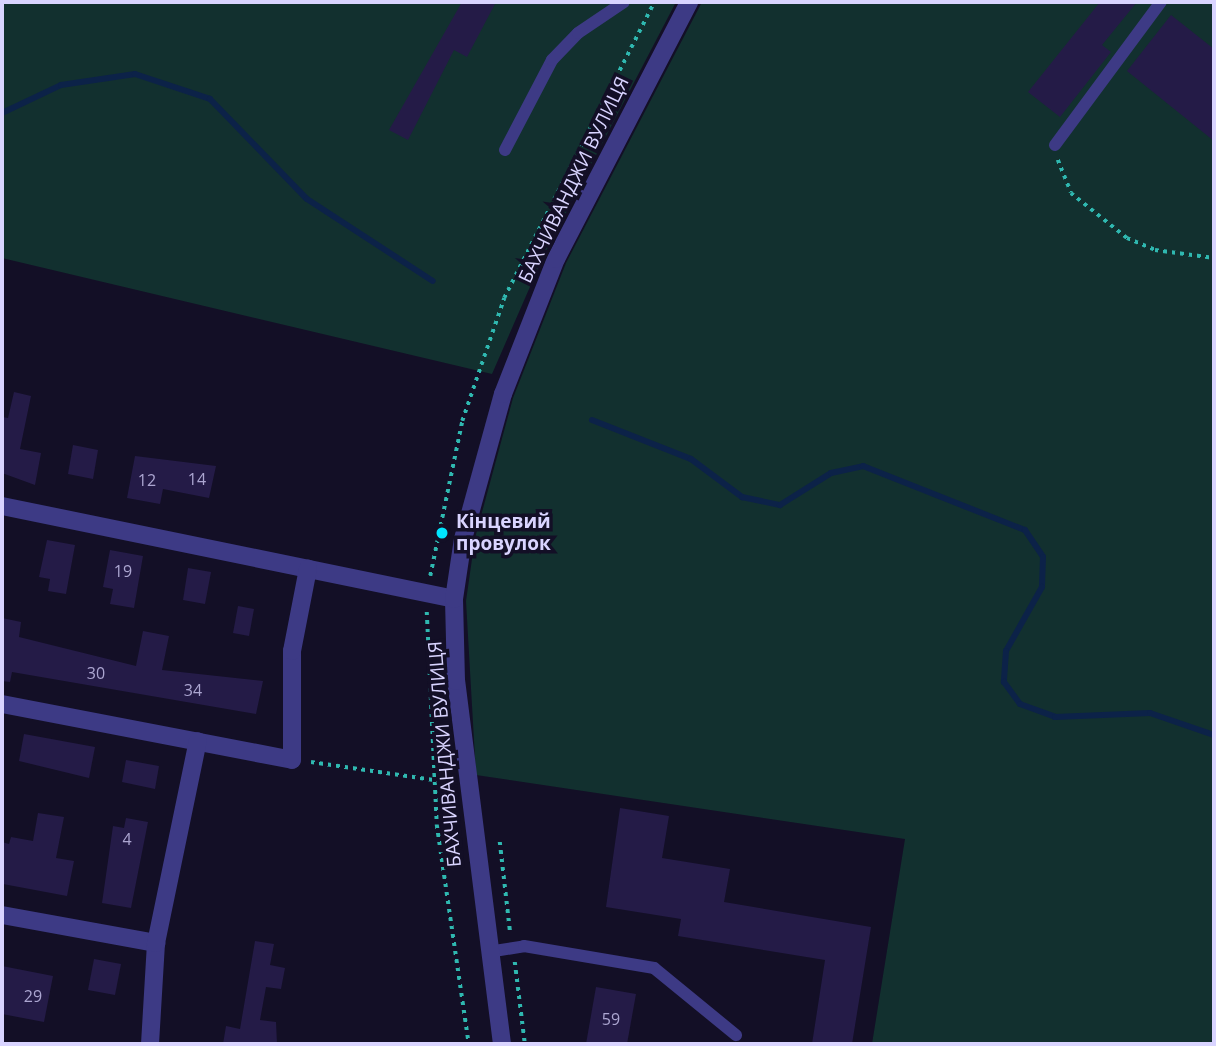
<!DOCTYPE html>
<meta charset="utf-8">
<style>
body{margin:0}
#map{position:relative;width:1216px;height:1046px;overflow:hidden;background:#130f26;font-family:"Open Sans",sans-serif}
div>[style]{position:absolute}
.green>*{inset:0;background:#12302f}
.stream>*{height:6px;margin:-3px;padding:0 3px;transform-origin:3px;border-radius:3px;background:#0c2248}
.building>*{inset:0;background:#241b47}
.path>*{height:3.5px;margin-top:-1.75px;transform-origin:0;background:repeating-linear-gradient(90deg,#2fb8b0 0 3.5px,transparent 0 8.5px)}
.service>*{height:12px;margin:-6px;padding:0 6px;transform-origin:6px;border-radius:6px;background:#3d3a85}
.minor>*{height:18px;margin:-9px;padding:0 9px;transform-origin:9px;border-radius:9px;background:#3d3a85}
.tertiary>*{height:18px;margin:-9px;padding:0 9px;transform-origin:9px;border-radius:9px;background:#3d3a85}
.dots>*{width:19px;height:19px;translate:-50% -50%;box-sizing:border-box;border:4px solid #130f26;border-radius:50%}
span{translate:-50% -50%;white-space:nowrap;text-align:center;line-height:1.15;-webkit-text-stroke:7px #130f26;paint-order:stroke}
.number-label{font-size:16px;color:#aca6d1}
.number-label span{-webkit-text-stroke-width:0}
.street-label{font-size:19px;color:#d9d4ff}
.poi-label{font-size:19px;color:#d9d4ff;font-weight:700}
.left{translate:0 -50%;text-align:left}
.frame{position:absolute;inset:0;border:4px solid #d9d4ff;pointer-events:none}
</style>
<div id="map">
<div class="green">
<div style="clip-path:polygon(2px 2px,676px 2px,543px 257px,492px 374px,2px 258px)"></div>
<div style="clip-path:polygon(702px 2px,1214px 2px,1214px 1044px,872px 1044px,905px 839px,476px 775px,466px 601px,475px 538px,513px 398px,566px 263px)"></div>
</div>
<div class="stream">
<div style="left:2px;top:113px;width:65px;rotate:-25.4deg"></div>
<div style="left:61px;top:85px;width:75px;rotate:-8.5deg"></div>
<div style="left:135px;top:74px;width:79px;rotate:18.4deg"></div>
<div style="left:210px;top:99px;width:139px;rotate:45.9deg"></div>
<div style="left:307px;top:199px;width:150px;rotate:33.1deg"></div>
<div style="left:592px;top:420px;width:106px;rotate:21.5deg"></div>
<div style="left:691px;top:459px;width:64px;rotate:36.7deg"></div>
<div style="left:742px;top:497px;width:39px;rotate:12deg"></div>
<div style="left:780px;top:505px;width:60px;rotate:-32.1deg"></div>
<div style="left:831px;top:473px;width:33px;rotate:-12deg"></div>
<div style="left:863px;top:466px;width:174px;rotate:21.6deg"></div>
<div style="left:1025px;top:530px;width:32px;rotate:56deg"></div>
<div style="left:1043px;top:557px;width:30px;rotate:92deg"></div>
<div style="left:1042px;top:587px;width:73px;rotate:119.4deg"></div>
<div style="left:1006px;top:651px;width:31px;rotate:94deg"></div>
<div style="left:1004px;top:682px;width:27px;rotate:54deg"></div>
<div style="left:1020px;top:704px;width:37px;rotate:20deg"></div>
<div style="left:1055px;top:717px;width:95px;rotate:-2.4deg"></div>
<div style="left:1150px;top:713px;width:68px;rotate:19deg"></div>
</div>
<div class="building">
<div style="clip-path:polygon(462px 2px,496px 2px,467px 57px,454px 50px,408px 140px,389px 130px)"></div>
<div style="clip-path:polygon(1100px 2px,1137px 2px,1102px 45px,1111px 52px,1060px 117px,1028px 92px)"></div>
<div style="clip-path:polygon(1171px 15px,1214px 49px,1214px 141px,1127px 71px)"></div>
<div style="clip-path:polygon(14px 392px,31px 396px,20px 449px,41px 453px,35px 485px,2px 473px,2px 417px,8px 418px)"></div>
<div style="clip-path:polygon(73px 445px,98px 450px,93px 479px,68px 474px)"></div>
<div style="clip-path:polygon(135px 456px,216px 466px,209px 498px,163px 489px,160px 504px,127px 498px)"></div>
<div style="clip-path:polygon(47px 540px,75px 545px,66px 594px,48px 591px,50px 579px,39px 577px)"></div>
<div style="clip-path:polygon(110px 550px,143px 556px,134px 608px,110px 604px,113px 589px,103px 587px)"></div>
<div style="clip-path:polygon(188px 568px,211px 572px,205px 604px,183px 600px)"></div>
<div style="clip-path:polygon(238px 606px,254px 609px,249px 636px,233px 633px)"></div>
<div style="clip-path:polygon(2px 618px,21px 622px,19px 637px,136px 666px,143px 631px,169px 636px,162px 670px,263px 681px,256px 714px,12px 672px,10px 682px,2px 681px)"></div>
<div style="clip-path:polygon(24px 734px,95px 747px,89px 778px,19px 761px)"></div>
<div style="clip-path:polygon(126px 760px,159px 766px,155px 789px,122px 782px)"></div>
<div style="clip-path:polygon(620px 808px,669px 816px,662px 858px,730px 869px,724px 902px,871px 927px,852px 1044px,812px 1044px,825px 960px,678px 936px,681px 919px,606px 907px)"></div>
<div style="clip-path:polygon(38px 813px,64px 817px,56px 858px,74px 861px,67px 896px,3px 884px,2px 842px,9px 844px,11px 837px,33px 841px)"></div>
<div style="clip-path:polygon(126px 818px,148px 822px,131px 908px,102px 903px,113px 826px,124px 828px)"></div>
<div style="clip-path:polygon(255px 941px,274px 944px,270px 965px,285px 968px,281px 989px,266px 987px,260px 1020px,276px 1022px,277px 1044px,223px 1044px,226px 1026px,240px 1029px)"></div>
<div style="clip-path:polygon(94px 959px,121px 964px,115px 995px,88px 990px)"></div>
<div style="clip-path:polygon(2px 966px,53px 976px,44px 1022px,2px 1014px)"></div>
<div style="clip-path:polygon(596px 987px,636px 994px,627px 1044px,586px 1044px)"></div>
</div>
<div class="path">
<div style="left:1058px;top:160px;width:35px;rotate:68deg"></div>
<div style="left:1071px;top:193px;width:72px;rotate:38.8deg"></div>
<div style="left:1127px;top:238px;width:30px;rotate:23deg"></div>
<div style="left:1155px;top:250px;width:60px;rotate:7.7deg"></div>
<div style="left:430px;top:576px;width:158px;rotate:-78.3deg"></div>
<div style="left:462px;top:421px;width:130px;rotate:-71.1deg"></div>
<div style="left:504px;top:298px;width:332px;rotate:-63.1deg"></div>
<div style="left:427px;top:612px;width:213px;rotate:87.3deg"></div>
<div style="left:437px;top:825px;width:221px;rotate:81.7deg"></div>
<div style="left:311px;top:762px;width:124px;rotate:8.3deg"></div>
<div style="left:500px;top:842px;width:89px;rotate:83.5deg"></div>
<div style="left:515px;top:962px;width:83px;rotate:83deg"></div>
</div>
<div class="service">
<div style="left:1055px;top:145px;width:178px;rotate:-53.5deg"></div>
<div style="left:505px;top:150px;width:102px;rotate:-62.4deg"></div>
<div style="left:552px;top:60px;width:37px;rotate:-46deg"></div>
<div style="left:578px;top:33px;width:55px;rotate:-34deg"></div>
<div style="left:488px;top:952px;width:36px;rotate:-9deg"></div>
<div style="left:524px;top:946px;width:132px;rotate:9.6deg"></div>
<div style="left:654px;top:968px;width:106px;rotate:39.3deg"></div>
</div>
<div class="minor">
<div style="left:2px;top:506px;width:461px;rotate:11.6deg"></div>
<div style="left:2px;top:704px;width:295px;rotate:10.9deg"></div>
<div style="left:292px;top:760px;width:109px;rotate:-90deg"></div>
<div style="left:292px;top:651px;width:84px;rotate:-79deg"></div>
<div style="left:2px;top:915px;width:157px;rotate:10.3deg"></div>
<div style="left:150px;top:1044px;width:101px;rotate:-86.6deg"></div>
<div style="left:156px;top:943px;width:206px;rotate:-78.3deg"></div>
</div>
<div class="tertiary">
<div style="left:502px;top:1044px;width:366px;rotate:-97.2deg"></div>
<div style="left:456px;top:681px;width:82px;rotate:-91.4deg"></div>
<div style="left:454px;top:599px;width:61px;rotate:-81.5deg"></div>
<div style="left:463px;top:539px;width:150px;rotate:-74.6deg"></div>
<div style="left:503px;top:394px;width:145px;rotate:-68.6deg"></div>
<div style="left:556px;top:259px;width:289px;rotate:-62.6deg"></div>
</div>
<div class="dots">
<div style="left:442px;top:533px;background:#00e5ff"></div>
</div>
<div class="number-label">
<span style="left:197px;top:479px">14</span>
<span style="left:147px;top:480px">12</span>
<span style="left:123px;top:571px">19</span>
<span style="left:96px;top:673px">30</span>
<span style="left:193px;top:690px">34</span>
<span style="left:127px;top:839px">4</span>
<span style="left:33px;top:996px">29</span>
<span style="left:611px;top:1019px">59</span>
</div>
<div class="street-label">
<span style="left:574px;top:180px;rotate:-64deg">БАХЧИВАНДЖИ ВУЛИЦЯ</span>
<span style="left:445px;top:754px;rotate:-95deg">БАХЧИВАНДЖИ ВУЛИЦЯ</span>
</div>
<div class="poi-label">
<span class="left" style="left:456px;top:533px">Кінцевий<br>провулок</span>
</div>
<div class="frame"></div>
</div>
